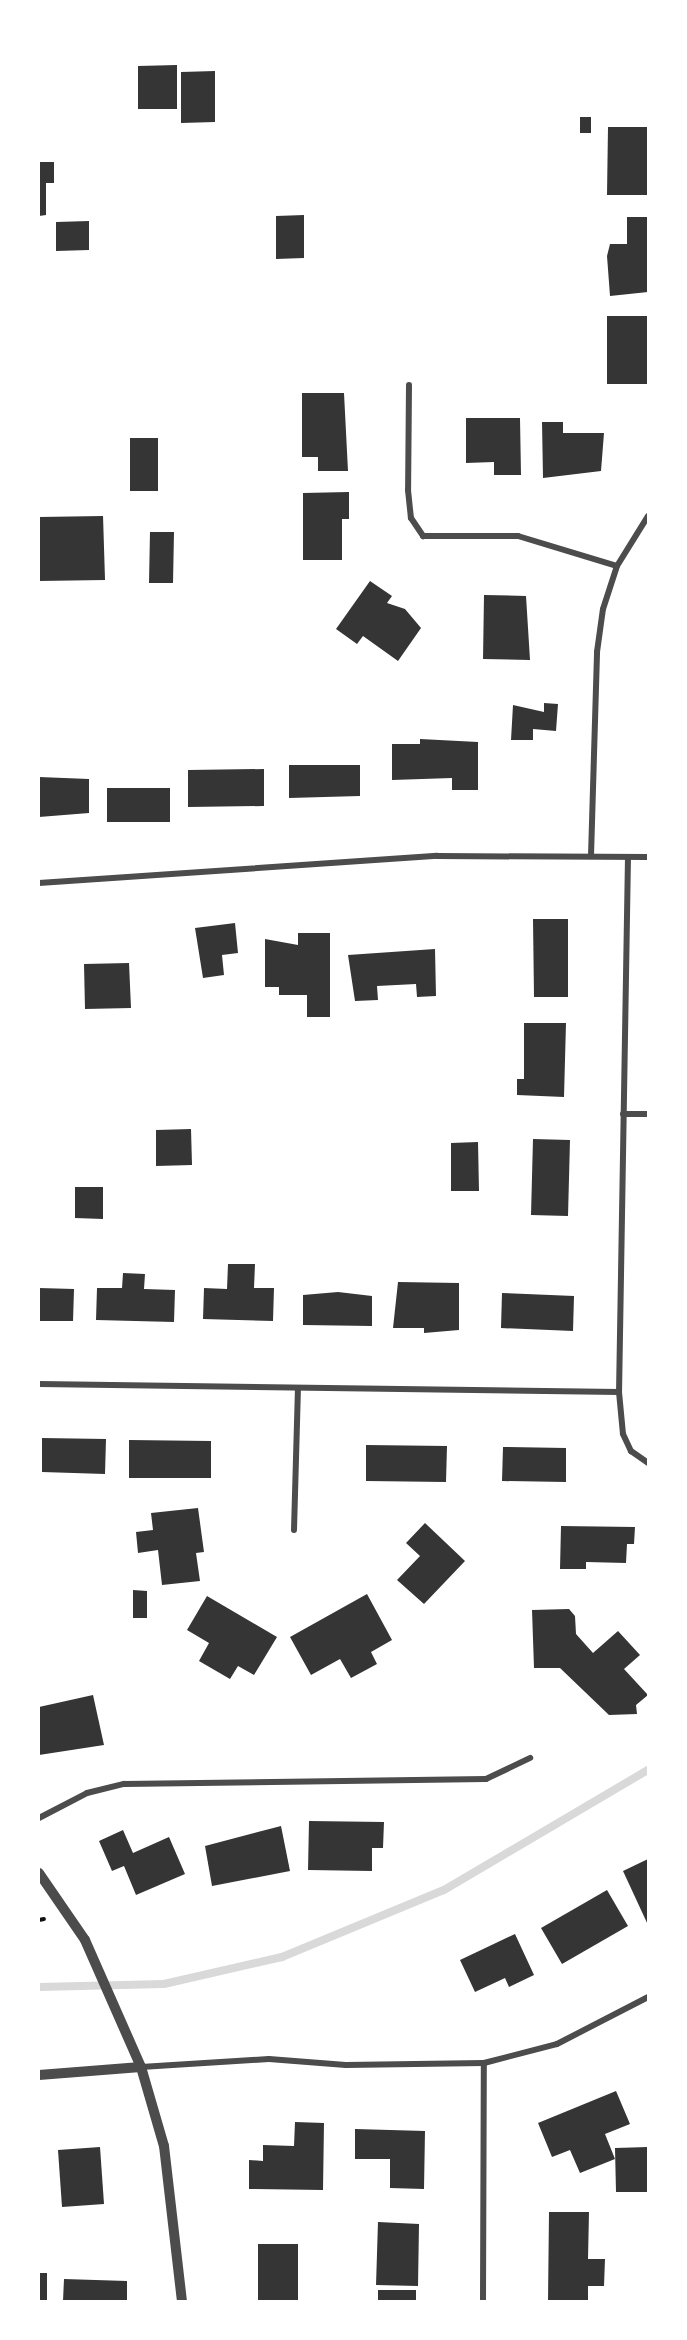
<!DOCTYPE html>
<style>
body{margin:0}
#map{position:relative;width:687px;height:2340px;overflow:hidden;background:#fff;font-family:Literata,serif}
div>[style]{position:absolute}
.stream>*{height:8px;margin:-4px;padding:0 4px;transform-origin:4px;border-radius:4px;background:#d9d9d9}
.building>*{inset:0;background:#353535}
.path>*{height:4px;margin:-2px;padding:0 2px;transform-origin:2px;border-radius:2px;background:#111}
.minor>*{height:6px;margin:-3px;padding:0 3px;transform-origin:3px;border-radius:3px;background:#4c4c4c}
.tertiary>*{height:10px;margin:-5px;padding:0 5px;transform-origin:5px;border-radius:5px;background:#4c4c4c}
span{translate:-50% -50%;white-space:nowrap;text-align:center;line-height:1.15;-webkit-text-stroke:6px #fff;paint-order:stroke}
.frame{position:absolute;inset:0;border:40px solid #fff;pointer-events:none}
</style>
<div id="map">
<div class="stream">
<div style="left:39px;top:1987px;width:125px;rotate:-1.4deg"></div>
<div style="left:164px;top:1984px;width:121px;rotate:-12.9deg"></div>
<div style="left:282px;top:1957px;width:175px;rotate:-22.5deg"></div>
<div style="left:444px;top:1890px;width:237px;rotate:-30.5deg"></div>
</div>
<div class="building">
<div style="clip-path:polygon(177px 65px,177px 109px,138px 109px,138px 66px)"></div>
<div style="clip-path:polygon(215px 71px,215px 122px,181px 123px,181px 72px)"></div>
<div style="clip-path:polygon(580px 117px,591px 117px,591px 133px,580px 133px)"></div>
<div style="clip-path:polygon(608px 127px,647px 127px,648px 195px,607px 195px)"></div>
<div style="clip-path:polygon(39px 162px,54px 162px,54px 183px,46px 183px,46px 215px,39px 216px)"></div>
<div style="clip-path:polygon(304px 215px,304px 258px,276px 259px,276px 216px)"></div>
<div style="clip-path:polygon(627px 217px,648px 217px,648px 292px,610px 296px,607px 256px,610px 244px,627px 244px)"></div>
<div style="clip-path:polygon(89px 221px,89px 250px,56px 251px,56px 222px)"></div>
<div style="clip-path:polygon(607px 316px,648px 316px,647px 384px,607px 384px)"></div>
<div style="clip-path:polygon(302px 393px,344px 393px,348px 471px,318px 471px,318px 457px,302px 457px)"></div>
<div style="clip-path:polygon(466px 418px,520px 418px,521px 475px,494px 475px,494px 462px,466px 463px)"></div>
<div style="clip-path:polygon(542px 422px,563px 422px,563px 433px,604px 433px,601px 471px,543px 478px)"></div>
<div style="clip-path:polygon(130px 438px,158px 438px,158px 491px,130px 491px)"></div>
<div style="clip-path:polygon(349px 492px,349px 519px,342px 519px,342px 560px,303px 560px,303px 493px)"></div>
<div style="clip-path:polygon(103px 516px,105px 580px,39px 581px,39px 517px)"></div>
<div style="clip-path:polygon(150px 532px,174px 532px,173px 583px,149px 583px)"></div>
<div style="clip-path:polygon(370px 581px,392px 596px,387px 603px,405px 609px,421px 628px,398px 661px,363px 636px,357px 644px,336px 629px)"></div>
<div style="clip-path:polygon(484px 595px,526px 596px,530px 660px,483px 659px)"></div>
<div style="clip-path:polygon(544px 703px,558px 704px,556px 731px,533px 729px,533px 740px,511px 740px,513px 705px,544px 712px)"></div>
<div style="clip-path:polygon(420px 739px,478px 742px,478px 790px,452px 790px,452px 778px,392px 780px,392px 744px,420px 744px)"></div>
<div style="clip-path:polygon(289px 765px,360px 765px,360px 796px,289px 798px)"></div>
<div style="clip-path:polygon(264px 769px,264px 806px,188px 807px,188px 770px)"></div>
<div style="clip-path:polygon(39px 777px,89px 779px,89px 813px,39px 817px)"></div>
<div style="clip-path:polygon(107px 788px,170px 788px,170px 822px,107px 822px)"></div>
<div style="clip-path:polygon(533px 919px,568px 919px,568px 997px,534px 997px)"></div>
<div style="clip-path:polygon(235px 923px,238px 953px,222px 955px,224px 975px,203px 978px,195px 928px)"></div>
<div style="clip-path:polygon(298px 933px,330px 933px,330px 1017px,307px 1017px,307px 995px,279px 995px,279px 987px,265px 987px,265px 939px,298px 945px)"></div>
<div style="clip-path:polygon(435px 949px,436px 996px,417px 997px,416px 984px,377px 986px,378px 1000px,355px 1001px,348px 955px)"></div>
<div style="clip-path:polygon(129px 963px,131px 1008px,85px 1009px,84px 964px)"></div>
<div style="clip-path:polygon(524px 1023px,566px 1023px,564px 1097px,517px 1095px,517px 1079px,524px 1079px)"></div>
<div style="clip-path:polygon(191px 1129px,192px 1165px,156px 1166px,156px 1130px)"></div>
<div style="clip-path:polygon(533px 1139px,570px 1140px,568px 1216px,531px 1215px)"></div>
<div style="clip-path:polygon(478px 1142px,479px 1191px,451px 1191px,451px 1143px)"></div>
<div style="clip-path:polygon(75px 1187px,103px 1187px,103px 1219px,75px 1218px)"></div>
<div style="clip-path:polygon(228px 1264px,255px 1264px,254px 1288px,274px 1288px,273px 1321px,203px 1319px,204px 1288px,227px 1289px)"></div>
<div style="clip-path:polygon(123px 1273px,145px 1274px,144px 1289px,175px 1290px,174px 1322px,96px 1320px,97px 1288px,122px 1288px)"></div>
<div style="clip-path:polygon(398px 1282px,459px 1283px,459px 1330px,424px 1333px,424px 1328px,393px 1328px)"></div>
<div style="clip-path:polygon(39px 1288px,74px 1289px,73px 1321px,39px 1321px)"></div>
<div style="clip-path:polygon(338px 1292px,372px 1296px,372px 1326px,303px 1325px,303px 1295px)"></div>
<div style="clip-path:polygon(502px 1293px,574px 1296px,573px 1331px,501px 1328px)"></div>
<div style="clip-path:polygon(42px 1438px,106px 1439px,105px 1474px,42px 1472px)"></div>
<div style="clip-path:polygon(129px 1440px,211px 1441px,211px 1478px,129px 1478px)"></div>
<div style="clip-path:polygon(366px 1445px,447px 1446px,446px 1482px,366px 1481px)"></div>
<div style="clip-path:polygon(503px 1447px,566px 1448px,566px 1482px,502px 1481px)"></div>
<div style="clip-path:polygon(198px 1508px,204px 1552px,196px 1553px,200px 1581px,162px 1585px,158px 1550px,138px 1553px,136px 1532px,153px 1530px,151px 1513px)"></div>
<div style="clip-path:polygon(425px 1523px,465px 1561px,424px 1604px,397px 1580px,420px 1556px,406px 1543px)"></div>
<div style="clip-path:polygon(561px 1526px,635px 1527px,634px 1544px,627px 1544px,626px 1563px,586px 1562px,586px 1569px,560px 1569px)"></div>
<div style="clip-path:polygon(133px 1590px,147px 1591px,147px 1618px,133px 1618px)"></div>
<div style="clip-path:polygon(367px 1594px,392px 1640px,371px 1652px,377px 1664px,351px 1678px,340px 1659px,311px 1675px,290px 1637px)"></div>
<div style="clip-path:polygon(207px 1596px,277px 1637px,254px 1675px,238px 1666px,230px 1679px,199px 1661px,209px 1643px,187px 1630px)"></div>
<div style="clip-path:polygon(569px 1609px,575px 1616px,576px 1634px,593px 1653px,618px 1631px,640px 1655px,624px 1669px,648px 1695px,636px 1705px,637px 1714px,609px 1715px,560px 1668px,534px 1668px,532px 1610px)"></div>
<div style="clip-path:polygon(93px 1695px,104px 1745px,39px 1755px,39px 1707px)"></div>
<div style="clip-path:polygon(309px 1821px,384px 1822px,383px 1848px,372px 1848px,372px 1871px,308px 1870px)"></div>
<div style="clip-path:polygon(281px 1826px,290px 1871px,212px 1886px,205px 1846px)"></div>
<div style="clip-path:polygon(123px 1830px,133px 1853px,169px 1837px,185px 1874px,136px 1895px,124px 1866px,112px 1871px,99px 1841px)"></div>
<div style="clip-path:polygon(648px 1859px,648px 1925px,623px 1871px)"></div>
<div style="clip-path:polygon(607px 1890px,628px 1926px,562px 1964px,541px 1928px)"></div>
<div style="clip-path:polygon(515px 1934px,534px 1975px,509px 1987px,505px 1978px,475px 1992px,460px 1960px)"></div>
<div style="clip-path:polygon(616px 2091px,630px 2124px,605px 2134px,615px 2159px,580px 2173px,570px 2150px,552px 2157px,538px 2123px)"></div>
<div style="clip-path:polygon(295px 2122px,324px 2123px,323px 2190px,249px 2189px,249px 2160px,263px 2161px,263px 2145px,294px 2146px)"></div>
<div style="clip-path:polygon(355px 2129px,425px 2131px,424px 2189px,390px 2188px,390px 2159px,355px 2159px)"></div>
<div style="clip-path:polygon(100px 2147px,104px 2204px,62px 2207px,58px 2150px)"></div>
<div style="clip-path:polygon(648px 2147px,648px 2192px,616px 2192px,615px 2148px)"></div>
<div style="clip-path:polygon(549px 2212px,589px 2212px,588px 2259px,605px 2259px,604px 2286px,588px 2286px,588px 2301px,548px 2301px)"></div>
<div style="clip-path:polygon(378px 2222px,419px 2224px,418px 2286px,376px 2285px)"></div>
<div style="clip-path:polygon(258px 2244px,298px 2244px,298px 2301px,258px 2301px)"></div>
<div style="clip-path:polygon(39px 2273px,47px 2273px,47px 2301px,39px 2301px)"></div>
<div style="clip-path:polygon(64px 2279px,127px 2281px,127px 2301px,63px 2301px)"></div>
<div style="clip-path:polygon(378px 2290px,416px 2290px,416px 2301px,378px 2301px)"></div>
</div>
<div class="path">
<div style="left:39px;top:1920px;width:5px;rotate:-11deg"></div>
</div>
<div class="minor">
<div style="left:409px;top:385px;width:105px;rotate:90.5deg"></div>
<div style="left:408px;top:490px;width:28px;rotate:84deg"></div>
<div style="left:411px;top:518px;width:22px;rotate:56deg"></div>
<div style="left:423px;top:536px;width:95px"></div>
<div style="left:518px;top:536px;width:103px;rotate:16.9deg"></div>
<div style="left:591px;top:856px;width:204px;rotate:-88.3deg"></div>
<div style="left:597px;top:652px;width:43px;rotate:-82.1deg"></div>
<div style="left:603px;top:609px;width:45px;rotate:-72deg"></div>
<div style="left:617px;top:566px;width:59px;rotate:-58.2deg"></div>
<div style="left:628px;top:857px;width:535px;rotate:90.96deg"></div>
<div style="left:619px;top:1392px;width:42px;rotate:84.6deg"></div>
<div style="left:623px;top:1434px;width:19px;rotate:65deg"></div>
<div style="left:631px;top:1451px;width:21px;rotate:35deg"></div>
<div style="left:39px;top:883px;width:399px;rotate:-3.9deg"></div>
<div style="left:437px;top:856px;width:211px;rotate:0.3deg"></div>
<div style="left:623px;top:1114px;width:25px"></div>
<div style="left:39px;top:1384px;width:580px;rotate:0.79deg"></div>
<div style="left:294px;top:1530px;width:142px;rotate:-88.4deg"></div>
<div style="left:39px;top:1818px;width:54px;rotate:-27.5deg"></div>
<div style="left:87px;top:1793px;width:38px;rotate:-14deg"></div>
<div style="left:124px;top:1784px;width:362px;rotate:-0.8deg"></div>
<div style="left:486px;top:1779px;width:49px;rotate:-25.5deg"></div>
<div style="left:141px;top:2067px;width:128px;rotate:-3.6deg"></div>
<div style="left:269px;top:2059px;width:77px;rotate:4.5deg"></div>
<div style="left:346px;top:2065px;width:138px;rotate:-0.8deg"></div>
<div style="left:484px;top:2063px;width:75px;rotate:-14.6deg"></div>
<div style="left:557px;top:2044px;width:102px;rotate:-27.3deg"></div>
<div style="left:483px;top:2301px;width:238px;rotate:-89.8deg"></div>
</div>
<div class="tertiary">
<div style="left:39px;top:1873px;width:81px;rotate:55.5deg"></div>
<div style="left:85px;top:1940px;width:139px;rotate:66.2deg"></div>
<div style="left:141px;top:2067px;width:82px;rotate:73.8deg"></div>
<div style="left:164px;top:2146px;width:156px;rotate:83.4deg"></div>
<div style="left:39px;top:2075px;width:102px;rotate:-4.5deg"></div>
</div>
<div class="frame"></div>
</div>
